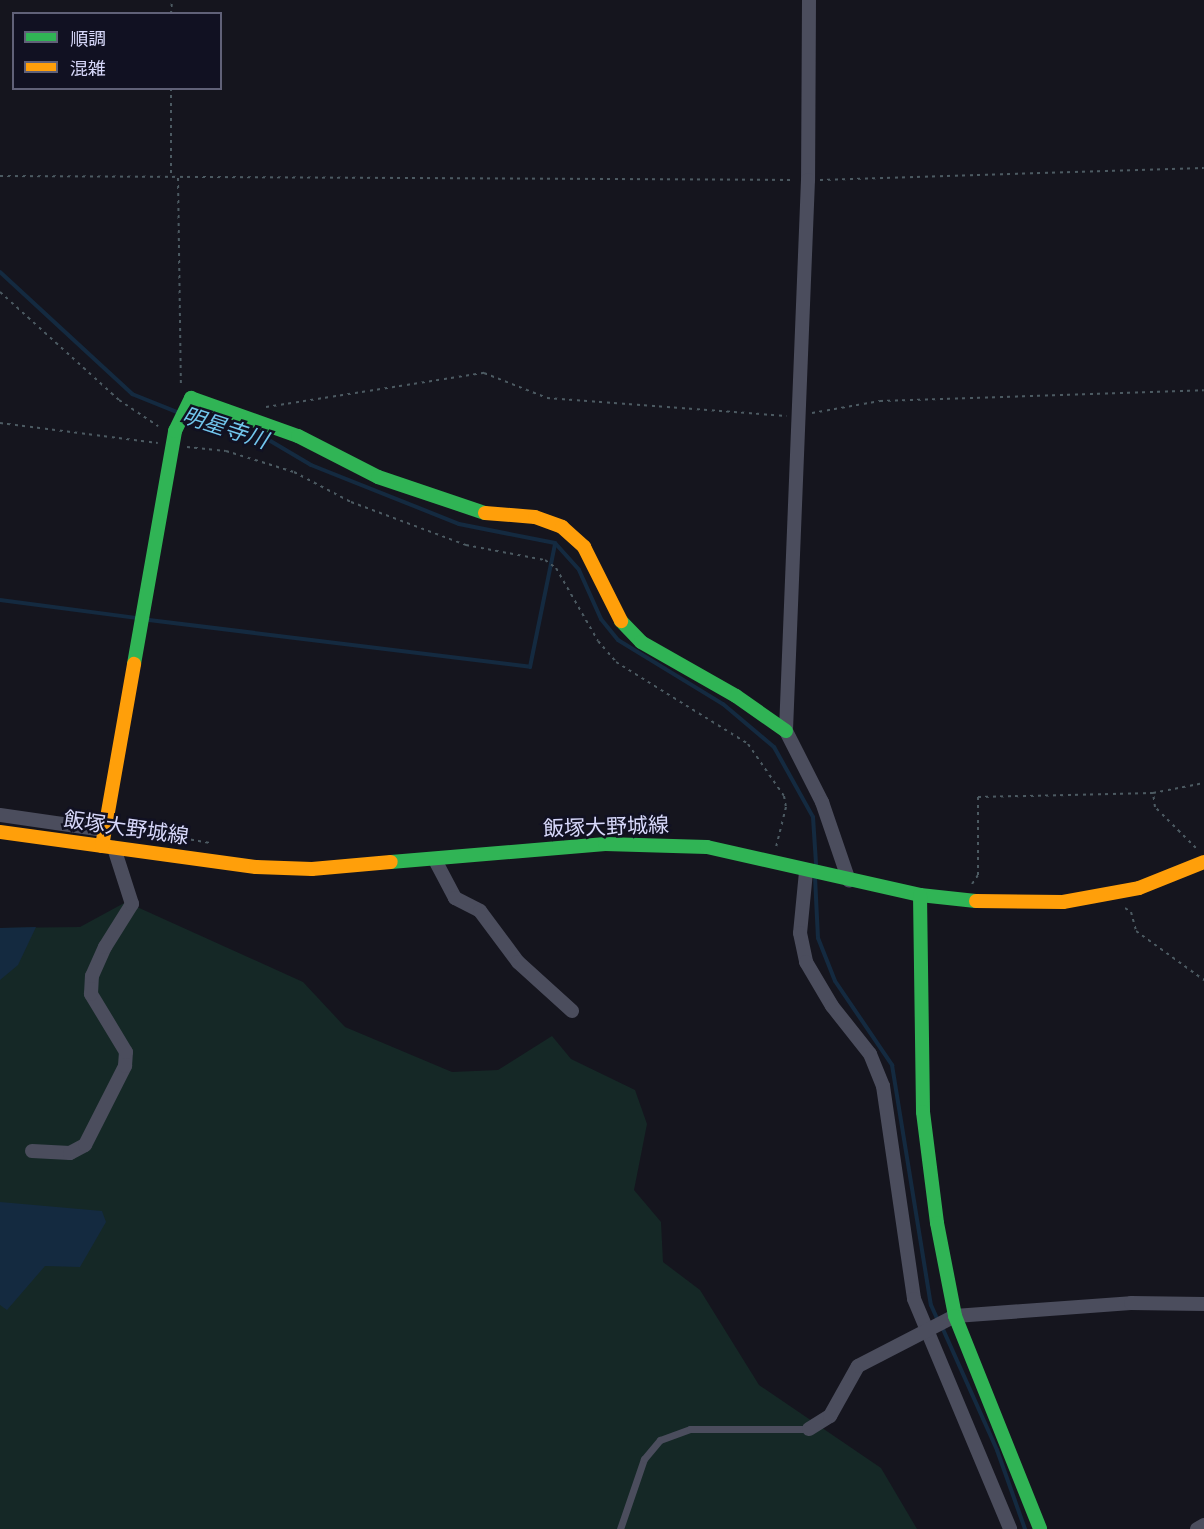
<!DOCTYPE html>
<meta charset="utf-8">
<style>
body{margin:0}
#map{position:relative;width:1204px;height:1529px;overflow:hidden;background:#15151e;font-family:"Roboto Condensed","Noto Sans JP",sans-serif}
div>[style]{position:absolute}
.green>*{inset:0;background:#152826}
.water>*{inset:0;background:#142a40}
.stream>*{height:4px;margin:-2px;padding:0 2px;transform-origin:2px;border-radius:2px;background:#142a40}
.path>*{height:2px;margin-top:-1px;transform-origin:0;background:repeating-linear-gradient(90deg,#4c5a62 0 3px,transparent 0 7.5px)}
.lane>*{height:7px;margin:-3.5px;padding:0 3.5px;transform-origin:3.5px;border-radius:3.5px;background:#4b4d5d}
.street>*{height:14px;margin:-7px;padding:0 7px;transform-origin:7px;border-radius:7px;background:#4b4d5d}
.fast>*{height:14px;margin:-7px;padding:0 7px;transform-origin:7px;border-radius:7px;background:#30b455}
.slow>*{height:14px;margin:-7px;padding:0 7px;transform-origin:7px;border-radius:7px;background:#ff9f0a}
span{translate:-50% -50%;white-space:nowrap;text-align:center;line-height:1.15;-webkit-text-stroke:5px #112;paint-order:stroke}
.street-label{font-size:21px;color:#d7d8fa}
.water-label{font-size:22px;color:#72c6ed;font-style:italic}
.legend{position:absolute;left:12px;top:12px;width:210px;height:78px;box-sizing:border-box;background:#112;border:2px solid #606178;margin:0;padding:8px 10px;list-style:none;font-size:18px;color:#d7d8fa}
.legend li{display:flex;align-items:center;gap:12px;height:30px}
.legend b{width:30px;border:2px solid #606178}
</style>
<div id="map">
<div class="green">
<div style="clip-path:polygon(126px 902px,303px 982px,345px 1027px,452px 1072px,498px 1070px,552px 1036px,571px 1059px,635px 1090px,647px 1124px,634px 1190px,661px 1222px,663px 1262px,700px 1290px,759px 1385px,881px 1468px,917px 1529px,0 1529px,0 928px,80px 927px)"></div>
</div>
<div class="water">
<div style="clip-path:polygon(36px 927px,18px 965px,0 980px,0 928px)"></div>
<div style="clip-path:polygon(0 1202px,102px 1211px,106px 1222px,80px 1267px,45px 1266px,7px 1310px,0 1305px)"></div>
</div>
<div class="stream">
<div style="left:0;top:272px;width:180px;rotate:42.7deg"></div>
<div style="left:132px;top:394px;width:48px;rotate:21.8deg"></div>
<div style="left:190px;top:416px;width:75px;rotate:15.5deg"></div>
<div style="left:262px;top:436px;width:57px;rotate:30.6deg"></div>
<div style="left:311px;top:465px;width:159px;rotate:21.7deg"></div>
<div style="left:459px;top:524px;width:98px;rotate:11.2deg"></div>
<div style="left:555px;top:543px;width:36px;rotate:48deg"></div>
<div style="left:579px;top:570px;width:54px;rotate:65.8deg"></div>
<div style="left:601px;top:619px;width:27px;rotate:51deg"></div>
<div style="left:618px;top:640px;width:123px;rotate:31.4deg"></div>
<div style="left:723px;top:704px;width:67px;rotate:40.1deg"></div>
<div style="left:774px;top:747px;width:80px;rotate:60.9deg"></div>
<div style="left:813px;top:817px;width:47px;rotate:86.3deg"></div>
<div style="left:0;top:600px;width:137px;rotate:7.5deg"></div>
<div style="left:149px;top:620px;width:384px;rotate:7deg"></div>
<div style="left:530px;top:667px;width:126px;rotate:-78.5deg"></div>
<div style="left:815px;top:877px;width:61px;rotate:87.2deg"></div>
<div style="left:818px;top:938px;width:46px;rotate:68.4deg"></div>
<div style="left:835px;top:981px;width:102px;rotate:55.8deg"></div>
<div style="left:892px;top:1065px;width:243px;rotate:80.8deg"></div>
<div style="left:931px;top:1305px;width:17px;rotate:66deg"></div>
<div style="left:942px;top:1327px;width:135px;rotate:65.9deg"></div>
<div style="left:997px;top:1450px;width:84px;rotate:70.5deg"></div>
</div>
<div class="path">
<div style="left:171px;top:14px;width:14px;rotate:-86deg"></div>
<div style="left:171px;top:88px;width:89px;rotate:90deg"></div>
<div style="left:0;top:176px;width:793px;rotate:0.29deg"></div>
<div style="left:178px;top:178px;width:207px;rotate:89.2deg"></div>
<div style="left:820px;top:180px;width:384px;rotate:-1.8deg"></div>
<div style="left:0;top:292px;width:161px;rotate:42.2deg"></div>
<div style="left:119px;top:400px;width:47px;rotate:33.7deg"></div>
<div style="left:266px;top:407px;width:221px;rotate:-8.9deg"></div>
<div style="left:484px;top:373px;width:68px;rotate:21.6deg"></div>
<div style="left:547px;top:398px;width:240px;rotate:4.3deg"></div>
<div style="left:812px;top:413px;width:69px;rotate:-10deg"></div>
<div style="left:880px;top:401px;width:324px;rotate:-1.9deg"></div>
<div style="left:0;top:423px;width:159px;rotate:7.2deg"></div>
<div style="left:187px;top:447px;width:39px;rotate:6deg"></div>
<div style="left:226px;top:451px;width:71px;rotate:17.2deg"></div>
<div style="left:294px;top:472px;width:64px;rotate:27.8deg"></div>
<div style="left:351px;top:502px;width:123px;rotate:20.5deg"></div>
<div style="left:466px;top:545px;width:80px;rotate:10.8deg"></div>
<div style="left:545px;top:560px;width:14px;rotate:36deg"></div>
<div style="left:556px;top:568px;width:84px;rotate:60.1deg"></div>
<div style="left:598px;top:641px;width:28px;rotate:49deg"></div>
<div style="left:616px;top:662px;width:155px;rotate:31.8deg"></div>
<div style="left:748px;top:744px;width:63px;rotate:55.3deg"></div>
<div style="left:784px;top:796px;width:11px;rotate:80deg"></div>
<div style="left:786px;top:807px;width:41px;rotate:104deg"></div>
<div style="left:176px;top:837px;width:36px;rotate:10deg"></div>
<div style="left:1196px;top:848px;width:58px;rotate:-135deg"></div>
<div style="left:1155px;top:807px;width:14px;rotate:-98deg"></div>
<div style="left:1153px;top:793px;width:52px;rotate:-11.1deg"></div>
<div style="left:972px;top:884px;width:11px;rotate:-56deg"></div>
<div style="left:978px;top:875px;width:78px;rotate:-90deg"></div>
<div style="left:978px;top:797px;width:175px;rotate:-1.3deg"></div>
<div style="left:1125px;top:908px;width:7px;rotate:34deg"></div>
<div style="left:1131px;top:912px;width:20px;rotate:75deg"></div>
<div style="left:1136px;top:931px;width:84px;rotate:35.8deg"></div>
</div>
<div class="lane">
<div style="left:620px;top:1529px;width:74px;rotate:-71.1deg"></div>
<div style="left:644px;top:1459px;width:25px;rotate:-50deg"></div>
<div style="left:660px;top:1440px;width:32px;rotate:-20deg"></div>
<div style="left:690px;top:1429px;width:119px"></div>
</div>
<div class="street">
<div style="left:809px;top:0;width:180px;rotate:90.3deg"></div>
<div style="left:808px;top:180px;width:551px;rotate:92.29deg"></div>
<div style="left:786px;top:731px;width:80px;rotate:63.1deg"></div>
<div style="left:822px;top:802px;width:83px;rotate:71.1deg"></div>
<div style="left:0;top:815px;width:105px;rotate:8.2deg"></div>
<div style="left:435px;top:860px;width:43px;rotate:62.2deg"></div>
<div style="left:455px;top:898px;width:28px;rotate:27deg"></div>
<div style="left:480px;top:911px;width:64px;rotate:53.3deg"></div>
<div style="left:518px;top:962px;width:73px;rotate:42.2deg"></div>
<div style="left:806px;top:872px;width:61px;rotate:95.6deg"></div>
<div style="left:800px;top:933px;width:30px;rotate:78deg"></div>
<div style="left:806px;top:962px;width:51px;rotate:59.4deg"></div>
<div style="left:832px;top:1006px;width:61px;rotate:51.6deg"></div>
<div style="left:870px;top:1054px;width:35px;rotate:68deg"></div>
<div style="left:883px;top:1086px;width:215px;rotate:81.7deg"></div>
<div style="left:914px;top:1299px;width:249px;rotate:67.3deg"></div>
<div style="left:32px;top:1151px;width:38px;rotate:3deg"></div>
<div style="left:70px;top:1153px;width:17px;rotate:-28deg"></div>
<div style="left:85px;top:1145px;width:89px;rotate:-63.1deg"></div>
<div style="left:125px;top:1066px;width:14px;rotate:-86deg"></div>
<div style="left:126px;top:1052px;width:68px;rotate:-121.1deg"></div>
<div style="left:91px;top:994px;width:18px;rotate:-87deg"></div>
<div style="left:92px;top:976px;width:32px;rotate:-66deg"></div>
<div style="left:105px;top:947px;width:51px;rotate:-57.9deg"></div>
<div style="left:132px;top:904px;width:59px;rotate:-107.8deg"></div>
<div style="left:809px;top:1429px;width:25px;rotate:-32deg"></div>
<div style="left:830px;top:1416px;width:57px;rotate:-60.8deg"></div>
<div style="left:858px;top:1366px;width:109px;rotate:-27.3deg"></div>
<div style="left:955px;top:1316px;width:176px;rotate:-4.2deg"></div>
<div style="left:1131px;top:1303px;width:73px;rotate:0.8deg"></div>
<div style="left:1197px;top:1529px;width:8px;rotate:-30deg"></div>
</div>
<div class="fast">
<div style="left:621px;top:621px;width:29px;rotate:46deg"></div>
<div style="left:641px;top:642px;width:109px;rotate:29.6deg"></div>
<div style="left:736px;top:696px;width:61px;rotate:35deg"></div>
<div style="left:134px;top:664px;width:237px;rotate:-80deg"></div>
<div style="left:175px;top:431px;width:37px;rotate:-64deg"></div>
<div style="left:191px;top:398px;width:114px;rotate:19.6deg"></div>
<div style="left:298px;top:436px;width:90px;rotate:27.1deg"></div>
<div style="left:378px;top:477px;width:113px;rotate:18.6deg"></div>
<div style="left:391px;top:862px;width:215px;rotate:-4.8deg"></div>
<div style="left:605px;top:844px;width:102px;rotate:1.7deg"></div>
<div style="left:707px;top:847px;width:218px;rotate:12.7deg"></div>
<div style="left:920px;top:895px;width:56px;rotate:6.1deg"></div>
<div style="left:920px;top:895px;width:217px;rotate:89.2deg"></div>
<div style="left:923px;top:1112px;width:112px;rotate:82.8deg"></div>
<div style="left:937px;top:1223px;width:95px;rotate:79deg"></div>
<div style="left:955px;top:1316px;width:229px;rotate:68.2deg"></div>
</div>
<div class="slow">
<div style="left:485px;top:513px;width:50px;rotate:4.6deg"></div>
<div style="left:535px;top:517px;width:29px;rotate:20deg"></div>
<div style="left:562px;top:527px;width:30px;rotate:42deg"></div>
<div style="left:584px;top:547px;width:83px;rotate:63.4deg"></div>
<div style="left:0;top:832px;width:258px;rotate:7.8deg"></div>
<div style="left:256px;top:867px;width:56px;rotate:2deg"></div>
<div style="left:312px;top:869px;width:79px;rotate:-5.1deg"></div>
<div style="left:102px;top:846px;width:185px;rotate:-80deg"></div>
<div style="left:976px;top:901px;width:87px;rotate:0.7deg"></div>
<div style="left:1063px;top:902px;width:77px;rotate:-10.4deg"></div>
<div style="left:1139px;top:888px;width:70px;rotate:-21.8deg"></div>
</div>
<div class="street-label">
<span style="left:606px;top:827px;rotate:-2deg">飯塚大野城線</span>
<span style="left:126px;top:828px;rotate:8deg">飯塚大野城線</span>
</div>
<div class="water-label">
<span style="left:225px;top:428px;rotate:18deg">明星寺川</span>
</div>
<ul class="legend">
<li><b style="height:8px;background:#30b455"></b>順調</li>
<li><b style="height:8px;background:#ff9f0a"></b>混雑</li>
</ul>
</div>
